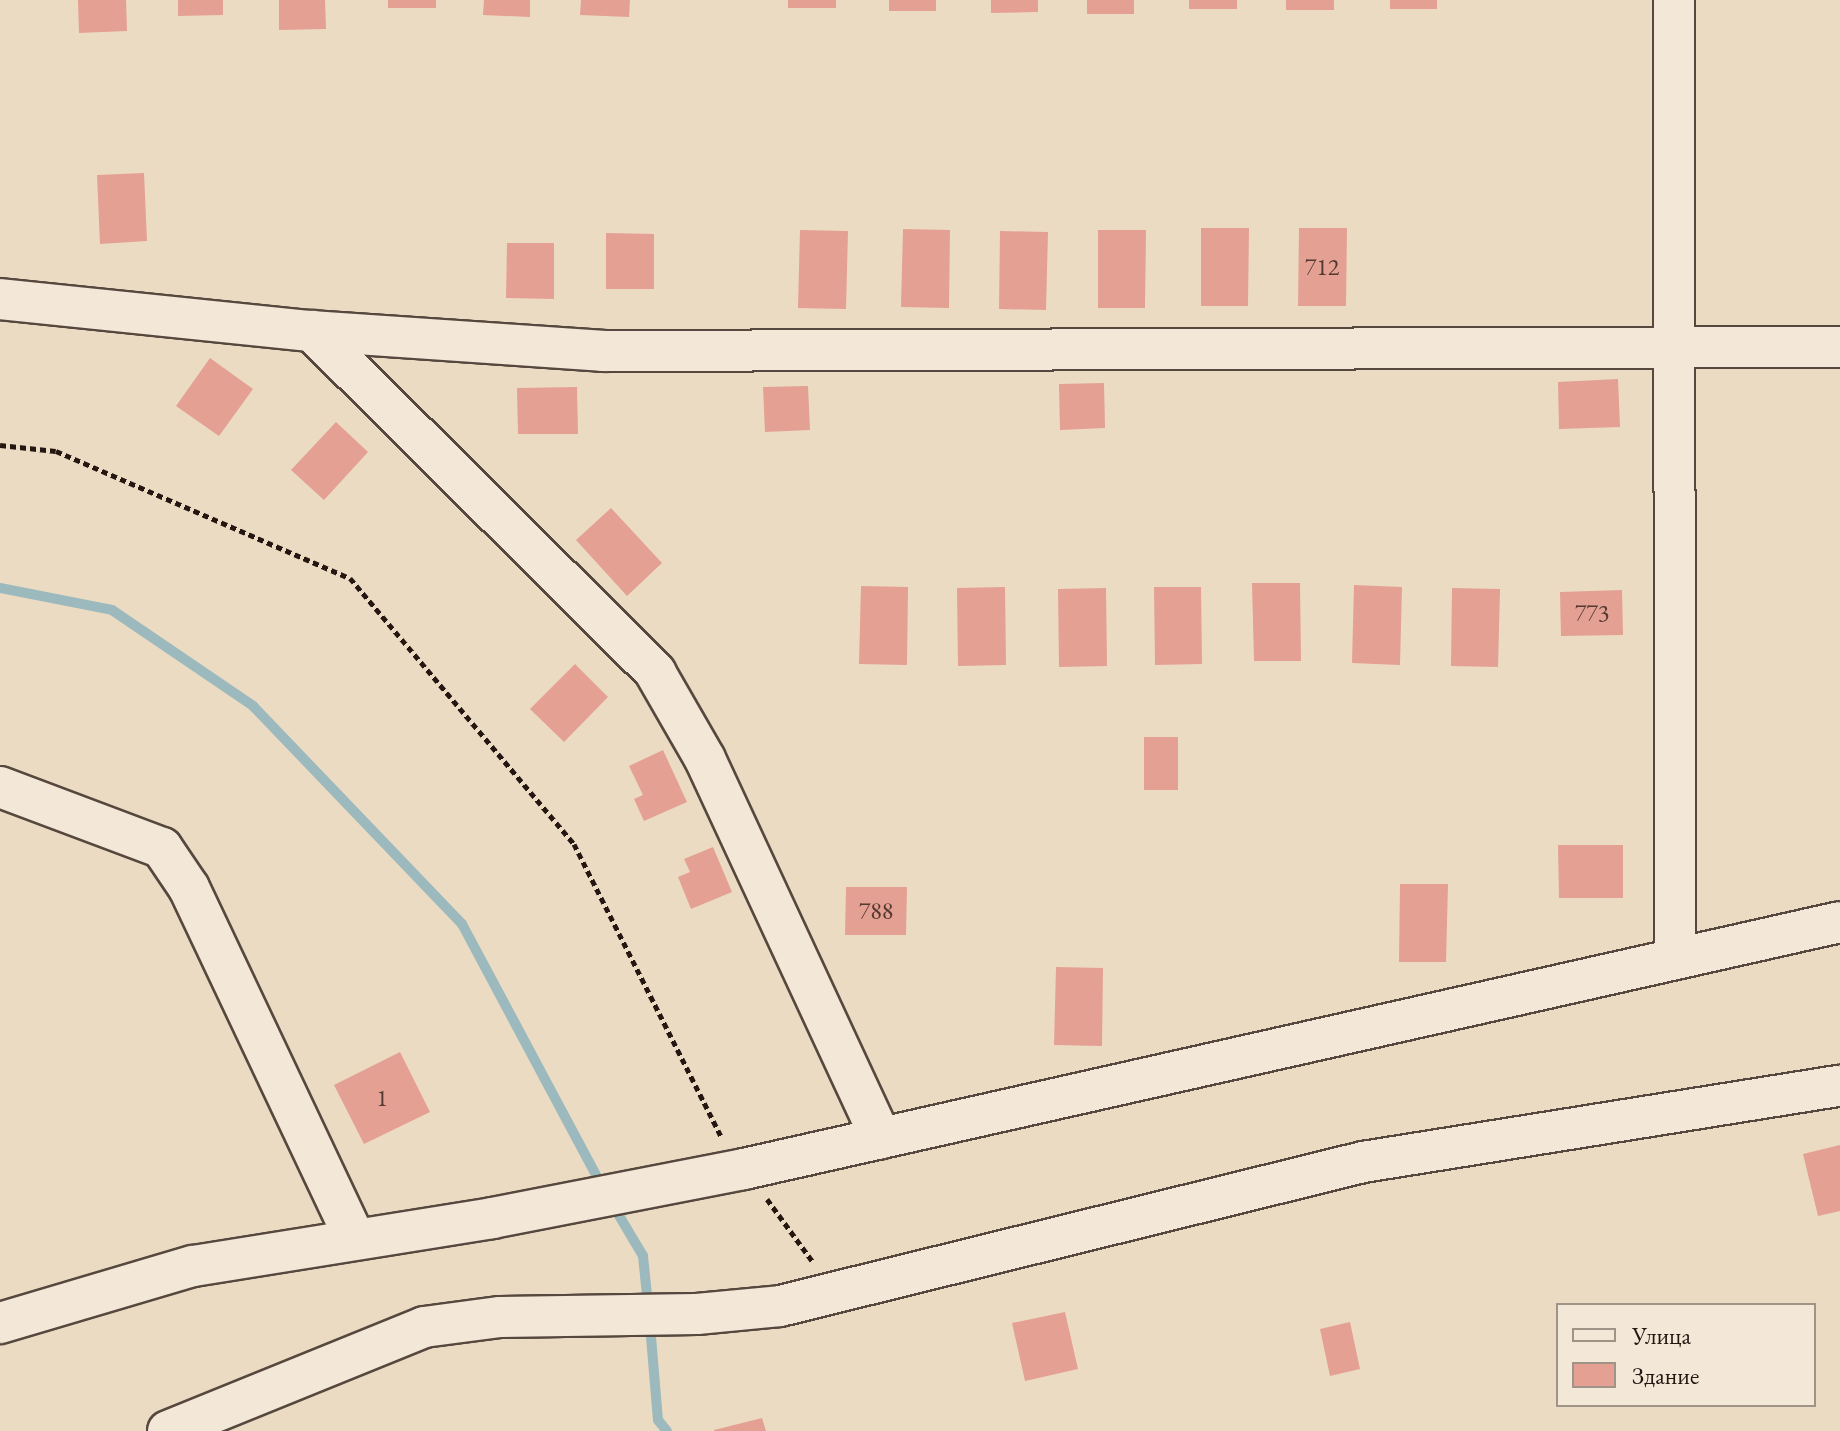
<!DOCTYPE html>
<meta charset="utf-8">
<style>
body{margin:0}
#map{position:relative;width:1840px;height:1431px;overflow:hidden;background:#ecdbc3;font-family:"EB Garamond",serif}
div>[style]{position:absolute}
.stream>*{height:10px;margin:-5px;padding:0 5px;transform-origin:5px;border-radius:5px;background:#9cb9bd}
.building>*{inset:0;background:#e4a092}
.path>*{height:5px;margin-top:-2.5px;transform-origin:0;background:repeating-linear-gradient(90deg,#241711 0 6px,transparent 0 10px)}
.roads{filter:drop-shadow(2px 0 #56483e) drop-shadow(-2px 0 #56483e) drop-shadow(0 2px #56483e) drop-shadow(0 -2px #56483e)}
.minor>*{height:40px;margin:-20px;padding:0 20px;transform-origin:20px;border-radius:20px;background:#f3e8d8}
span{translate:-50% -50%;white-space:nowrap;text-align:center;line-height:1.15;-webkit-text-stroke:7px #f3e8d8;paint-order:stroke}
.number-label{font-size:24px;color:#543931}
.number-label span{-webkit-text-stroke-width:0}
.legend{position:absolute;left:1556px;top:1303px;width:260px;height:104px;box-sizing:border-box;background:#f3e8d8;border:2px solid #a09488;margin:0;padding:10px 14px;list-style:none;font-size:24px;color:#241711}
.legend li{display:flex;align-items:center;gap:16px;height:40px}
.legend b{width:40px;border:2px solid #a09488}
</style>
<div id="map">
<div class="stream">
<div style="left:0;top:588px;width:114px;rotate:11.1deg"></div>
<div style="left:112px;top:610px;width:171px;rotate:34.2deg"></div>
<div style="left:253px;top:706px;width:302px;rotate:46.2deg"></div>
<div style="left:462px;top:924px;width:299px;rotate:61.9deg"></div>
<div style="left:611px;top:1202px;width:63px;rotate:59.3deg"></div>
<div style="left:643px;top:1256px;width:49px;rotate:84.2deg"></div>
<div style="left:650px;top:1325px;width:95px;rotate:85.2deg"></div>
<div style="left:658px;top:1420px;width:14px;rotate:51deg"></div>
</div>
<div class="building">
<div style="clip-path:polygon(78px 0,126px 0,127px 31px,79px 33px)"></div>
<div style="clip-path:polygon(178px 0,223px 0,223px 15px,178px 16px)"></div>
<div style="clip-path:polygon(279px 0,325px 0,326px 29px,279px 30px)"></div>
<div style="clip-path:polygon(388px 0,436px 0,436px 8px,388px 8px)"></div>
<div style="clip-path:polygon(484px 0,530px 0,530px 17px,483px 15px)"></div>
<div style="clip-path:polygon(581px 0,630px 0,629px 17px,580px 15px)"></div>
<div style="clip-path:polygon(788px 0,836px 0,836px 8px,788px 8px)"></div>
<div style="clip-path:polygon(889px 0,936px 0,936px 11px,889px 11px)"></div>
<div style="clip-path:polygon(991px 0,1038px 0,1038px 12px,991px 13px)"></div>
<div style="clip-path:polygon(1087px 0,1134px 0,1134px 14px,1087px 14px)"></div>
<div style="clip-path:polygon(1189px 0,1237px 0,1237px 9px,1189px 9px)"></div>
<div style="clip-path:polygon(1286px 0,1334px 0,1334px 10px,1286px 10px)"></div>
<div style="clip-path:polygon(1390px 0,1437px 0,1437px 9px,1390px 9px)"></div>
<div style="clip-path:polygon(144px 173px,147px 241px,100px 244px,97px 175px)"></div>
<div style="clip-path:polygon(1201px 228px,1249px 228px,1248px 306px,1201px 306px)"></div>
<div style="clip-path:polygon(1299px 228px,1347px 228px,1346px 306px,1298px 306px)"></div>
<div style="clip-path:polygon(903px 229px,950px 230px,949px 308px,901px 307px)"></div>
<div style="clip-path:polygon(800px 230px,848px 231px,846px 309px,798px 308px)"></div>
<div style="clip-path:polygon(1098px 230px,1146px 230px,1145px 308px,1098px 308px)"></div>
<div style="clip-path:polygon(1000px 231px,1048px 232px,1046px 310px,999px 309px)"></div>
<div style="clip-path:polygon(606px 233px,654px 234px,654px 289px,606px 289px)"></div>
<div style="clip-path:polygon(507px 243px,554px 243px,554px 299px,506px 298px)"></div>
<div style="clip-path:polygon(210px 358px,253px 389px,219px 436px,176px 406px)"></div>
<div style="clip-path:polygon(1618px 379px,1620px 427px,1559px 429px,1558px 382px)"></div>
<div style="clip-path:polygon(1104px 383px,1105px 428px,1060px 430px,1059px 384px)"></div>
<div style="clip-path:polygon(808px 386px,810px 430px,765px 432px,763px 387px)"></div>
<div style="clip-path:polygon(577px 387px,578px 434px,518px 434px,517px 388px)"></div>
<div style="clip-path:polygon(336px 422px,368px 452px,324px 500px,291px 470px)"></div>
<div style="clip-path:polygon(611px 508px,662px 563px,627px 596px,576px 540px)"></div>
<div style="clip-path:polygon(1252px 583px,1300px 583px,1301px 661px,1254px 661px)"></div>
<div style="clip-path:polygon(1354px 585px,1402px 587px,1400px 665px,1352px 663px)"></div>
<div style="clip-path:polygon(861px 586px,908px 587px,907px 665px,859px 664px)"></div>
<div style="clip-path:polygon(1005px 587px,1006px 665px,958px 666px,957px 588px)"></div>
<div style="clip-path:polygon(1154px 587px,1201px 587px,1202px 664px,1155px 665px)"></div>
<div style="clip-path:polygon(1106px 588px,1107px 666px,1059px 667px,1058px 589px)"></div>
<div style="clip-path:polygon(1452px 588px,1500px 589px,1498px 667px,1451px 666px)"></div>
<div style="clip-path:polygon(1622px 590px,1623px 635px,1561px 636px,1560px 592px)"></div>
<div style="clip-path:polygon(575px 664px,608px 697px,564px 742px,530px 709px)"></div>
<div style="clip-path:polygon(1144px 737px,1178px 737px,1178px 790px,1144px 790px)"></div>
<div style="clip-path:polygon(663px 750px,687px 802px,644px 821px,634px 799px,643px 795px,629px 766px)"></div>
<div style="clip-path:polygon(1558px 845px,1623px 845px,1623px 898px,1559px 898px)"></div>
<div style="clip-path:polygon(713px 847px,732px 892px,691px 909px,678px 877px,690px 872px,684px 859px)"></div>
<div style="clip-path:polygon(1400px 884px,1448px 884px,1446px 962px,1399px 962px)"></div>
<div style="clip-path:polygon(846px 887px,907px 887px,906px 935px,845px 935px)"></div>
<div style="clip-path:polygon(1056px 967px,1103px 968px,1102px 1046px,1054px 1045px)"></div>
<div style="clip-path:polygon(400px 1052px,430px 1112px,364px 1144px,334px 1085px)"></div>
<div style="clip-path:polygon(1840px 1145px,1840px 1211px,1818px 1216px,1803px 1154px)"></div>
<div style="clip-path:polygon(1065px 1312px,1078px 1369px,1025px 1381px,1012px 1323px)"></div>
<div style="clip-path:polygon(1350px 1322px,1360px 1369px,1330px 1376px,1320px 1329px)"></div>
<div style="clip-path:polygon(762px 1418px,766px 1431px,714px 1431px,714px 1430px)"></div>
</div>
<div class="path">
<div style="left:0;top:445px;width:56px;rotate:6.1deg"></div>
<div style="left:56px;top:451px;width:320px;rotate:23.4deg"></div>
<div style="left:350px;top:578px;width:348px;rotate:49.9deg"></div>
<div style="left:574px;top:844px;width:327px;rotate:63.3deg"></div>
<div style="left:767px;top:1199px;width:78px;rotate:53.9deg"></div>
</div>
<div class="roads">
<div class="minor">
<div style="left:1674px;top:0;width:959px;rotate:89.94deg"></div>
<div style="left:0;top:299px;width:314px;rotate:5.9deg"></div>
<div style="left:312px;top:331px;width:292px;rotate:3.9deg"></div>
<div style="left:603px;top:351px;width:1237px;rotate:-0.19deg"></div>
<div style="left:312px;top:331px;width:484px;rotate:44.8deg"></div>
<div style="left:655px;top:672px;width:100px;rotate:60.1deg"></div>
<div style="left:705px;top:759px;width:418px;rotate:65.1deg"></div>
<div style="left:0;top:787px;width:173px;rotate:20.6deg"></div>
<div style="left:162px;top:848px;width:48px;rotate:56deg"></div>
<div style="left:189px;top:888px;width:386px;rotate:64.7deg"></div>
<div style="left:0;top:1323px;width:201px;rotate:-16.5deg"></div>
<div style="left:193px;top:1266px;width:303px;rotate:-9.1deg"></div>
<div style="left:492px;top:1218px;width:257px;rotate:-11deg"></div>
<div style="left:744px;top:1169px;width:1123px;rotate:-12.7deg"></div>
<div style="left:168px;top:1431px;width:276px;rotate:-22.1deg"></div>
<div style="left:424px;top:1327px;width:77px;rotate:-7.5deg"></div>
<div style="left:500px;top:1317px;width:197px;rotate:-0.9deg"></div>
<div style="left:697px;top:1314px;width:83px;rotate:-5.5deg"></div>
<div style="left:780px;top:1306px;width:601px;rotate:-13.87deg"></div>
<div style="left:1363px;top:1162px;width:483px;rotate:-9.1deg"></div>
</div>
</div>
<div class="number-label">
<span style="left:1322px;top:267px">712</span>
<span style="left:1592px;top:613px">773</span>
<span style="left:876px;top:911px">788</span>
<span style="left:382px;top:1098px">1</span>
</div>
<ul class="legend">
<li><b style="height:10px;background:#f3e8d8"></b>Улица</li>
<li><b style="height:22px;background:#e4a092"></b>Здание</li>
</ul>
</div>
